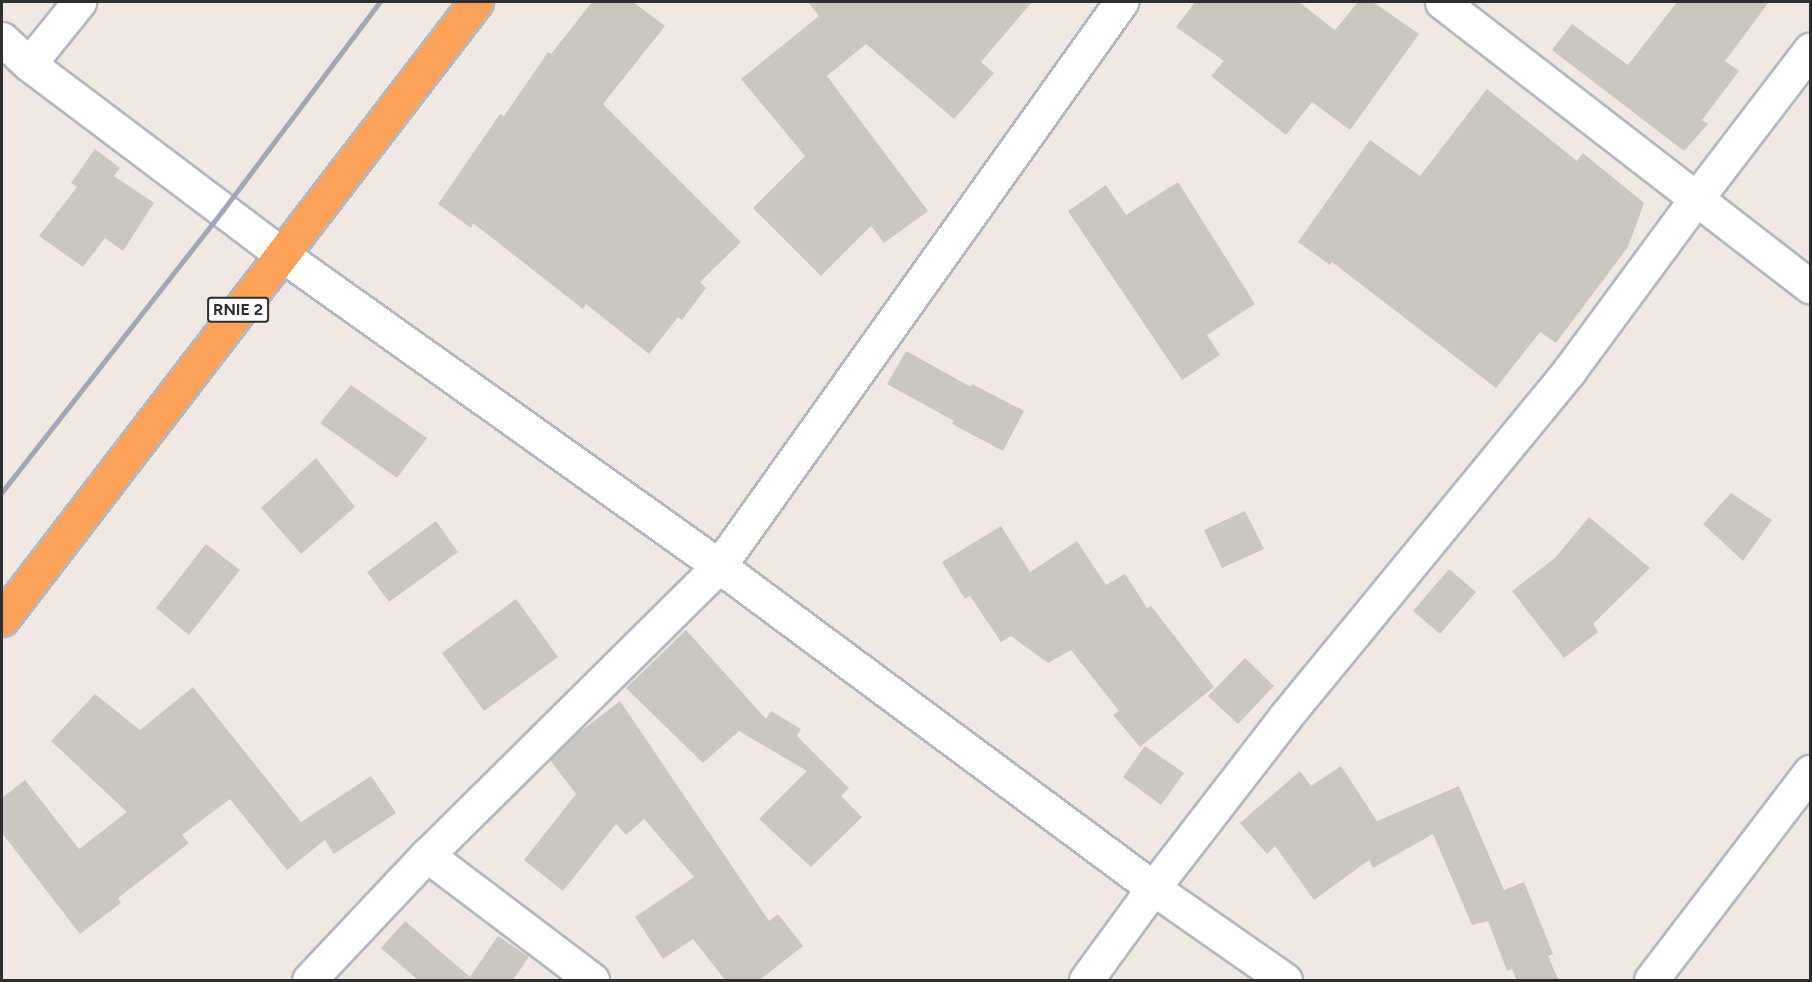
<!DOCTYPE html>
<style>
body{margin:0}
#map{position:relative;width:1812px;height:982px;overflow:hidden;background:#efe9e1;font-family:Figtree,sans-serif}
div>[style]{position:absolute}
.building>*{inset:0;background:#cbc7bf}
.roads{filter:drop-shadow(2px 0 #b4b7c1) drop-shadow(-2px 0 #b4b7c1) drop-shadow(0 2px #b4b7c1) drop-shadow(0 -2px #b4b7c1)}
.minor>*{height:33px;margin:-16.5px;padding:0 16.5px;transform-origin:16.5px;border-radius:16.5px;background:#fff}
.highway>*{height:33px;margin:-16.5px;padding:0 16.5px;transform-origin:16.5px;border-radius:16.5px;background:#ffa35c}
.rail>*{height:4.5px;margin:-2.25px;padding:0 2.25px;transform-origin:2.25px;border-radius:2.25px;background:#a3a6b8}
span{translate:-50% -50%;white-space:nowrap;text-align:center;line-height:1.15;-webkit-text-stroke:4.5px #fff;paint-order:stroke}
.shield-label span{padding:2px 4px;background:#fff;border:2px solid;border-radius:4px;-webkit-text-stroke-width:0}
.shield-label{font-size:16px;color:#2e2e2e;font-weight:700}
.frame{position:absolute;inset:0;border:3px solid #2e2e2e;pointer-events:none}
</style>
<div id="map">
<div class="building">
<div style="clip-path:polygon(592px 2px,633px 2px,665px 26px,603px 104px,741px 242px,700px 282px,706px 288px,682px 320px,678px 317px,649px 354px,586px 304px,583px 309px,473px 223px,471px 228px,438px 204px,500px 114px,504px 116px,548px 52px,551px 54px)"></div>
<div style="clip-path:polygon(808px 2px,1032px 2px,981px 62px,994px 73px,954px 119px,866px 44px,827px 76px,928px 211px,884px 243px,871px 226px,821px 276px,753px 208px,805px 156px,741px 79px,819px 16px)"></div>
<div style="clip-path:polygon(1195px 2px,1299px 2px,1335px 30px,1358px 2px,1373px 2px,1419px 34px,1350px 130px,1312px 102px,1286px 135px,1211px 76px,1224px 61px,1176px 27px)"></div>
<div style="clip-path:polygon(1677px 2px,1769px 2px,1725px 61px,1739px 71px,1702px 120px,1708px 124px,1684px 151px,1552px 50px,1572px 24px,1628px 65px)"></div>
<div style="clip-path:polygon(1487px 89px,1577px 161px,1583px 153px,1644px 203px,1628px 247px,1556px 343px,1540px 332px,1496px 388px,1332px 262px,1330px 265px,1298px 242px,1370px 140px,1420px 176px)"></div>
<div style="clip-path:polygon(95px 149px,120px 168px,114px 176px,154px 203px,123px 251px,105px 238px,83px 267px,39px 236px,77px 187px,71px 183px)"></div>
<div style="clip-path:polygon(1178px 182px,1255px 304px,1207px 335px,1220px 355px,1182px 380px,1068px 211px,1106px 185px,1126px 215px)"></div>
<div style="clip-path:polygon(906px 351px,971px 387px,972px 384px,1024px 411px,1003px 451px,952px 424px,954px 421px,887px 384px)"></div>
<div style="clip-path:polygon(351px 385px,427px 438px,397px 478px,320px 423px)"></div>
<div style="clip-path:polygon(316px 458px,355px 507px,301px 554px,261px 508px)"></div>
<div style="clip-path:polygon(1731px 493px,1772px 520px,1743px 561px,1703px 524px)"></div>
<div style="clip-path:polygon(1245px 511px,1264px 549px,1222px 568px,1204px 530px)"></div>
<div style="clip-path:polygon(1589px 517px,1650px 568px,1593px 624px,1598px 632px,1564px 658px,1512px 591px,1555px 558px)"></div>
<div style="clip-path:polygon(436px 521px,458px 552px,389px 602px,367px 572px)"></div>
<div style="clip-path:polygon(1001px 526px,1030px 572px,1077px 541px,1106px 585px,1125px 574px,1147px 608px,1151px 606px,1214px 687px,1140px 747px,1113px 715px,1119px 711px,1071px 650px,1048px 663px,1011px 636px,1001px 642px,970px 596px,965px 599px,942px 562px)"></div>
<div style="clip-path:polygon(206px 544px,240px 570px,189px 635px,156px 608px)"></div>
<div style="clip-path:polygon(1449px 569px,1476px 592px,1440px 634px,1413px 611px)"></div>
<div style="clip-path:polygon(516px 599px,558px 657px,484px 711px,442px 653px)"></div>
<div style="clip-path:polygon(686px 630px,766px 719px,771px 711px,801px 729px,797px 736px,849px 788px,841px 796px,862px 817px,811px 867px,759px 819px,807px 771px,739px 731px,703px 763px,626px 688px)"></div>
<div style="clip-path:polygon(1245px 658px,1274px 686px,1238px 724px,1208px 696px)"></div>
<div style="clip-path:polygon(193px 687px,301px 822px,371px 776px,396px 813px,334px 854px,325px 840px,287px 870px,230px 799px,182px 835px,189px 843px,118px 898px,121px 903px,80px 934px,2px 833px,2px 798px,25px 780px,79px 849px,127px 812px,51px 741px,95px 694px,140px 730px)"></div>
<div style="clip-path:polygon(620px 701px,769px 921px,778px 914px,803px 946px,758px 981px,726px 981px,693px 939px,663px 959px,635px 917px,694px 877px,644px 819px,626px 835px,616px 824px,563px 891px,524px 860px,576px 794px,550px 760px,572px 738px)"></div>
<div style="clip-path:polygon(1145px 746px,1184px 773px,1161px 805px,1123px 777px)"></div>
<div style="clip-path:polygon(1341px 766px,1377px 821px,1459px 786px,1504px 890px,1524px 882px,1553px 954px,1548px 956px,1559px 981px,1517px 981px,1512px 969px,1507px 971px,1488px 921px,1472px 925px,1433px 834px,1373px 868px,1369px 860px,1314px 900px,1275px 846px,1267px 854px,1240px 823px,1300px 771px,1311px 786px)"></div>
<div style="clip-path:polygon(405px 921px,470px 977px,498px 936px,529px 957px,512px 981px,419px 981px,381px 948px)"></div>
</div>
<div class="roads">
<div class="minor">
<div style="left:1442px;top:2px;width:465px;rotate:37.7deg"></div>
<div style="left:2px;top:39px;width:37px;rotate:43deg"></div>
<div style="left:29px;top:64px;width:316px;rotate:37deg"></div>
<div style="left:281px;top:254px;width:538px;rotate:35.46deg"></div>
<div style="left:719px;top:566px;width:540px;rotate:36.57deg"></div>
<div style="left:1153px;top:888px;width:161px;rotate:34.9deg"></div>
<div style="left:29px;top:64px;width:80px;rotate:-51.1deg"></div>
<div style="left:427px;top:855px;width:207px;rotate:37.1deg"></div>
<div style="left:309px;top:980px;width:172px;rotate:-46.7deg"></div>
<div style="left:427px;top:855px;width:411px;rotate:-44.7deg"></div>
<div style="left:719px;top:566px;width:693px;rotate:-54.52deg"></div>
<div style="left:1086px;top:980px;width:114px;rotate:-53.9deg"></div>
<div style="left:1153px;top:888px;width:216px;rotate:-52.3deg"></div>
<div style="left:1285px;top:717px;width:448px;rotate:-50.6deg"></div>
<div style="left:1569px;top:371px;width:214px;rotate:-53.6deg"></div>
<div style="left:1696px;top:199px;width:188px;rotate:-52.6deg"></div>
<div style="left:1651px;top:980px;width:262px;rotate:-52.6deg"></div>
</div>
<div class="highway">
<div style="left:2px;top:619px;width:778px;rotate:-52.47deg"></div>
</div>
</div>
<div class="rail">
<div style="left:2px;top:492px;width:358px;rotate:-51.9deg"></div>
<div style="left:223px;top:210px;width:261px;rotate:-53deg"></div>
</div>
<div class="shield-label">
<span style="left:238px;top:310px">RNIE 2</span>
</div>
<div class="frame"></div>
</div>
